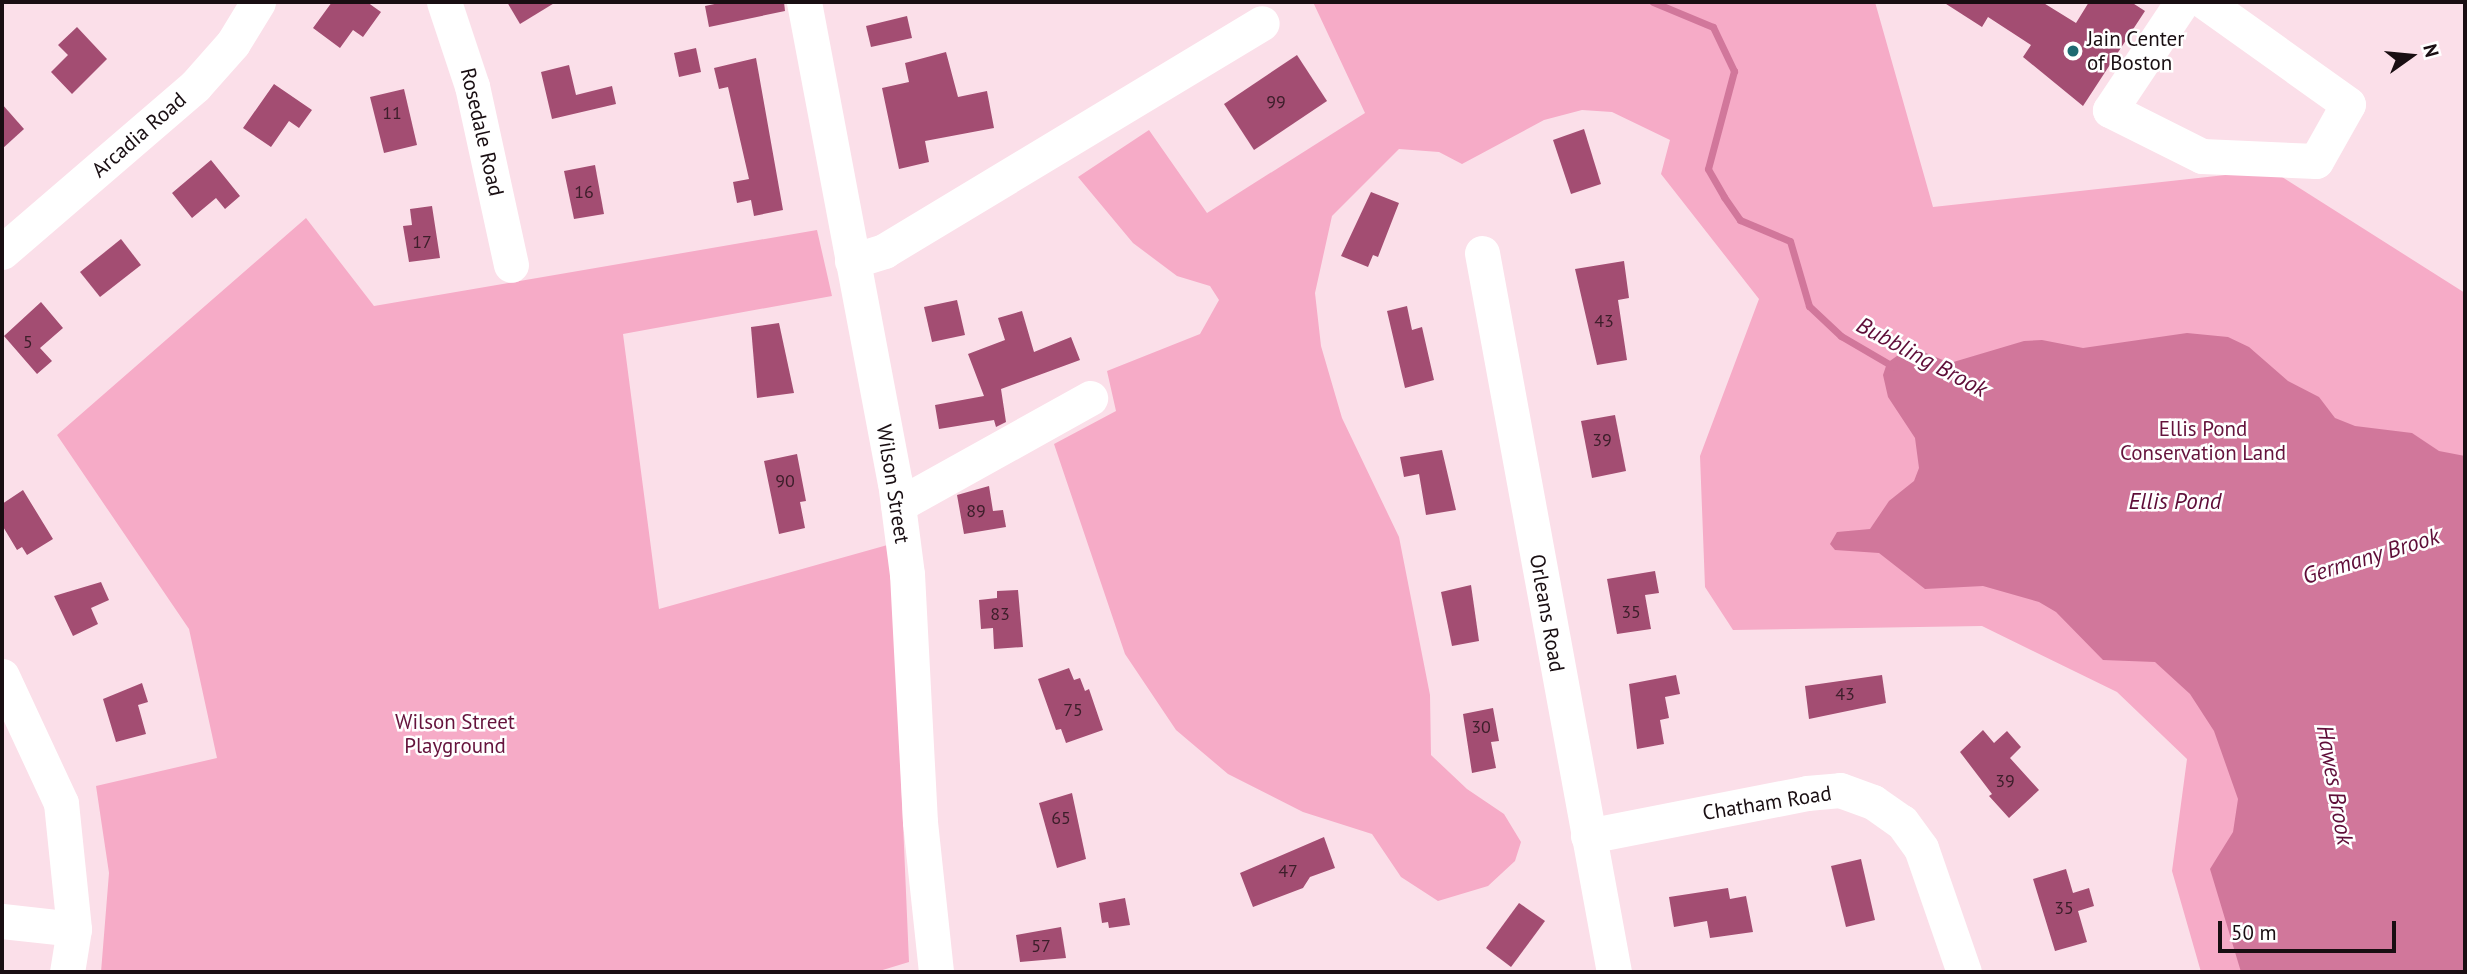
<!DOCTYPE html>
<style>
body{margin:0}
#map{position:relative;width:2467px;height:974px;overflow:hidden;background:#fbdfe9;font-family:"PT Sans",sans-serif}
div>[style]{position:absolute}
.green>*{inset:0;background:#f6abc7}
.water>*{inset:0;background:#d1779b}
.stream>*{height:7px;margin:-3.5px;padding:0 3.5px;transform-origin:3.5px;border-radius:3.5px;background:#d1779b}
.building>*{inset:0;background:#a34d72}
.minor>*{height:35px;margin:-17.5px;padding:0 17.5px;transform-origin:17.5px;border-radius:17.5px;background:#fff}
.dots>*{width:19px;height:19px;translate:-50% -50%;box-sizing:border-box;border:4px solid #fff;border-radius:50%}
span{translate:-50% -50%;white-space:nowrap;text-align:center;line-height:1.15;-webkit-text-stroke:5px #fff;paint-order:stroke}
.number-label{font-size:18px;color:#3c1e2a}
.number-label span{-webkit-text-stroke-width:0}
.poi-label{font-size:21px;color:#190e12}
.left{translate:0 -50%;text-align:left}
.street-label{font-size:21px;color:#190e12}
.park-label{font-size:21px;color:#65133c}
.water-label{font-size:23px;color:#5f0d38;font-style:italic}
.frame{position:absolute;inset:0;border:4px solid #190e12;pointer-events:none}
.north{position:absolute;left:2376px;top:21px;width:70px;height:70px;-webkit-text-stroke:5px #fff;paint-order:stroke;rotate:75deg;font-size:19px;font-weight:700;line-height:28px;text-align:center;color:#190e12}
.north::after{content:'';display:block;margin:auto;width:24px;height:32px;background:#190e12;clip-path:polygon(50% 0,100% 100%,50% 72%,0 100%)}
.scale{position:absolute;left:2218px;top:921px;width:178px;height:32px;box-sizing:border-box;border:4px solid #190e12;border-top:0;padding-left:9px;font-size:21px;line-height:24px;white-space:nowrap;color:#190e12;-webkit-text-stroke:5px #fff;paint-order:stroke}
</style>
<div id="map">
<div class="green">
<div style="clip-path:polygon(1313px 2px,1875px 2px,1933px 207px,2271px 170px,2465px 293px,2465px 972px,2201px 972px,2172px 871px,2187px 759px,2117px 692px,1982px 626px,1733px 630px,1705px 587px,1700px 456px,1759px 299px,1661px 174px,1670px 140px,1612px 112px,1582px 110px,1544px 120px,1462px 164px,1439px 152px,1399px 149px,1332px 216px,1315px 293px,1321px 346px,1342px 418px,1399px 537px,1430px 695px,1431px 755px,1467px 789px,1504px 814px,1521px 842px,1515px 861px,1488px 886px,1438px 901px,1401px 877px,1372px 834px,1303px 812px,1228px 774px,1176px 730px,1125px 654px,1054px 444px,1116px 411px,1107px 371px,1200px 334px,1219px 300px,1210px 286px,1177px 276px,1133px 243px,1078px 177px,1149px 130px,1207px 213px,1365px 113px)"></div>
<div style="clip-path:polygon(306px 218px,374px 306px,817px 230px,832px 296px,623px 334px,659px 609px,891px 544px,909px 962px,876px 972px,101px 972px,109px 873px,96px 786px,217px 758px,189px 629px,57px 435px)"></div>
</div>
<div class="water">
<div style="clip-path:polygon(2187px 333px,2228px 337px,2249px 347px,2288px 381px,2319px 397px,2335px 418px,2355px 426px,2412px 433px,2439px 451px,2465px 456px,2465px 972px,2241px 972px,2210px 869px,2233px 832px,2238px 799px,2214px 731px,2190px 694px,2155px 662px,2103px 660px,2056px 612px,2039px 602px,1983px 586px,1925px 589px,1879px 553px,1835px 550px,1830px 544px,1837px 532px,1870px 529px,1889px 501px,1914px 481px,1919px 468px,1915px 438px,1888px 397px,1883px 375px,1887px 363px,1904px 351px,1916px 349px,1950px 363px,2024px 341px,2042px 340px,2083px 348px)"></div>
</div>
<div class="stream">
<div style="left:1653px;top:2px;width:65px;rotate:22.6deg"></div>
<div style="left:1713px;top:27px;width:49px;rotate:64.5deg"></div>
<div style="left:1734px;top:71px;width:101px;rotate:104.9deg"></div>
<div style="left:1708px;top:169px;width:32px;rotate:60deg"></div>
<div style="left:1724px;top:197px;width:28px;rotate:55deg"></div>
<div style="left:1740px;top:220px;width:54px;rotate:22.8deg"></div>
<div style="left:1790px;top:241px;width:68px;rotate:73.7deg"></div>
<div style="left:1809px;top:306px;width:44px;rotate:43.2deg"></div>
<div style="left:1841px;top:336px;width:61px;rotate:30.3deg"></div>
</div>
<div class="building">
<div style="clip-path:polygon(332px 2px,367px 2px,381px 12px,363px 37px,353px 30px,340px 48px,313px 28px)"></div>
<div style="clip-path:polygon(507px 2px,556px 2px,520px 24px)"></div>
<div style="clip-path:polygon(724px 2px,784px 2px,785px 11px,709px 27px,705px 6px)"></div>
<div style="clip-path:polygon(1943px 2px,2042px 2px,2076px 23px,2089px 2px,2131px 2px,2145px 11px,2083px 106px,2023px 57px,2031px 45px,1988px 17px,1982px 27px)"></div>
<div style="clip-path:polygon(907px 16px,912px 38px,871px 47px,866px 26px)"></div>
<div style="clip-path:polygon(77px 27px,107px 59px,72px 94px,51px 72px,68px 55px,58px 45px)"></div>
<div style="clip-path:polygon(696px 48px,701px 72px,679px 77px,674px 53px)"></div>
<div style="clip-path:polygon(946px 52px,958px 97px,987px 91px,994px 128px,925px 141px,929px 162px,899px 169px,882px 88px,909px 82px,905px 63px)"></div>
<div style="clip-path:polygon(1297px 55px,1327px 101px,1254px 150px,1224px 104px)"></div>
<div style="clip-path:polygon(756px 58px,783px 210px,754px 216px,751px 200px,737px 203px,733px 182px,749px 179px,728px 87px,719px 89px,714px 68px)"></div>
<div style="clip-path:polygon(569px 65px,576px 95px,612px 86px,616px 104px,552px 119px,541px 72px)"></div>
<div style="clip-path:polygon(274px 84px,312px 110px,299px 128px,289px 121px,271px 147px,243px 128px)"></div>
<div style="clip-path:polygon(404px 89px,417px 145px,384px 153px,370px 97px)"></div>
<div style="clip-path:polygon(2px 104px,24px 129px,2px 149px)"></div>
<div style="clip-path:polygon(1584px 129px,1601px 184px,1571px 194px,1553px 140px)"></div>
<div style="clip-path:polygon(211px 160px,240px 196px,225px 209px,216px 198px,192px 218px,172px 193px)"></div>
<div style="clip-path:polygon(595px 165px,604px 214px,574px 219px,564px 171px)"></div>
<div style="clip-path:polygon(1371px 192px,1399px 203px,1378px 257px,1373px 255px,1368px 267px,1341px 256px)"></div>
<div style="clip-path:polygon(432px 206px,440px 258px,409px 262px,403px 226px,412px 225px,410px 209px)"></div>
<div style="clip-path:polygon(121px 239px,141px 265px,100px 297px,80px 272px)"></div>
<div style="clip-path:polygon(1624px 261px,1629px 298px,1618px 300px,1627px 360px,1597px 365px,1575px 269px)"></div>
<div style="clip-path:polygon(957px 300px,965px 335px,932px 342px,924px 307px)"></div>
<div style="clip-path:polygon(41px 302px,63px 328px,40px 348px,52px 361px,37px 374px,4px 336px)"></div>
<div style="clip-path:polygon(1407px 306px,1412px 330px,1422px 327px,1434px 380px,1405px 388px,1387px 311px)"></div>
<div style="clip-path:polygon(1022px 311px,1034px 352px,1071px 337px,1080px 360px,1001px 389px,1006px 422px,996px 427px,994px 420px,939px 429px,935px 405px,984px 396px,968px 354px,1005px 340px,998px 318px)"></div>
<div style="clip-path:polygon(779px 323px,794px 393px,757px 398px,751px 327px)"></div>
<div style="clip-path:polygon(1615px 415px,1626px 471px,1592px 478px,1581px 421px)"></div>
<div style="clip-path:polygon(1442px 450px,1456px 510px,1426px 515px,1419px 474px,1404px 477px,1400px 457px)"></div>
<div style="clip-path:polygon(797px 454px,806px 501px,800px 502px,805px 528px,779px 534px,764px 461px)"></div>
<div style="clip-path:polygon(989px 486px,993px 511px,1003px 510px,1006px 527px,964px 534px,957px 495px)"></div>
<div style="clip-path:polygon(23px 490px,53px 539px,27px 555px,22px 547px,17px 550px,2px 525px,2px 504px)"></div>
<div style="clip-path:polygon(1655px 571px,1659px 593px,1645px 595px,1651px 629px,1617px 634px,1607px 579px)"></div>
<div style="clip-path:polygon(101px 582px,109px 600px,91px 608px,98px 624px,73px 636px,54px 596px)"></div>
<div style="clip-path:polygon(1471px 585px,1479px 641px,1452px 646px,1441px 592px)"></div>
<div style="clip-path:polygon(1018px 590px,1023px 647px,994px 649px,993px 628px,981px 629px,979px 600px,997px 598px,997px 591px)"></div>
<div style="clip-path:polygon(1069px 668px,1074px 680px,1080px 678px,1085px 691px,1089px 689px,1103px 730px,1066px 743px,1061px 729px,1056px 730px,1038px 679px)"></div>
<div style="clip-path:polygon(1676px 675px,1680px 694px,1665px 697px,1669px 718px,1660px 720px,1664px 744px,1637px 749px,1629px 684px)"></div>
<div style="clip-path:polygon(1882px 675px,1886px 703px,1809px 719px,1805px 686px)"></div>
<div style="clip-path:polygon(142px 683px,148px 702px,138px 705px,146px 734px,116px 742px,103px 699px)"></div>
<div style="clip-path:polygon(1493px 708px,1499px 741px,1491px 742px,1496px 768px,1472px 773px,1463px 714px)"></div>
<div style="clip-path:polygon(1983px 730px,1994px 743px,2007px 731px,2021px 747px,2010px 758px,2039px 790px,2009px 818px,1989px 796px,1992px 794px,1960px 752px)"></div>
<div style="clip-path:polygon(1072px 793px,1086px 859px,1057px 868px,1039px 803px)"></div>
<div style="clip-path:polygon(1324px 837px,1335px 868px,1310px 877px,1303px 888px,1253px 907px,1240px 873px)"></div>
<div style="clip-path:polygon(1861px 859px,1875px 920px,1846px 927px,1831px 866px)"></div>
<div style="clip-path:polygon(2066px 869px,2073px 893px,2089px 888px,2094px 906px,2078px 911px,2087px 942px,2055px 951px,2033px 879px)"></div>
<div style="clip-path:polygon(1728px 888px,1730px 899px,1746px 896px,1753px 932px,1710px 938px,1707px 921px,1674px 927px,1669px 897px)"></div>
<div style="clip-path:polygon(1125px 898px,1130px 925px,1109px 928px,1108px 922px,1102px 923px,1099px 903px)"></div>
<div style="clip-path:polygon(1519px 903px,1545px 921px,1511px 967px,1486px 948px)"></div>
<div style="clip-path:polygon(1061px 927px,1066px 958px,1020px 962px,1016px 935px)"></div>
</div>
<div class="minor">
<div style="left:444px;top:2px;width:89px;rotate:71.6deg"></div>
<div style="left:472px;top:86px;width:183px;rotate:77.7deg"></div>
<div style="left:804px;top:2px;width:489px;rotate:79.3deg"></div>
<div style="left:895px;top:482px;width:93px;rotate:82.6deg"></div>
<div style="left:907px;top:574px;width:248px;rotate:87deg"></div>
<div style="left:920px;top:822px;width:151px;rotate:83.9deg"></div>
<div style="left:2182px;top:2px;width:130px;rotate:123.7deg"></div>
<div style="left:2110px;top:110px;width:103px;rotate:26.6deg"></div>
<div style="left:2202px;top:156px;width:114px;rotate:2.5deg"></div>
<div style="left:2316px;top:161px;width:65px;rotate:-60.7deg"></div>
<div style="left:2348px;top:104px;width:176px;rotate:-144.5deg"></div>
<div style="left:2px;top:252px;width:255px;rotate:-40.7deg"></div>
<div style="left:195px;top:86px;width:57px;rotate:-48.5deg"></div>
<div style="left:233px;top:43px;width:48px;rotate:-58.6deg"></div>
<div style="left:1482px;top:253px;width:731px;rotate:79.6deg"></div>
<div style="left:852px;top:261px;width:34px;rotate:-17deg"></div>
<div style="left:884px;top:251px;width:441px;rotate:-31.1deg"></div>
<div style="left:898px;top:505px;width:220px;rotate:-29.1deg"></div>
<div style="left:2px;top:676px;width:140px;rotate:65.1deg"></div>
<div style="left:61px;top:803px;width:127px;rotate:84.1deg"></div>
<div style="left:74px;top:929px;width:44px;rotate:99.2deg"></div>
<div style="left:1588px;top:836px;width:223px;rotate:-11.1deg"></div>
<div style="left:1807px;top:793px;width:33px;rotate:-5deg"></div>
<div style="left:1840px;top:790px;width:35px;rotate:20deg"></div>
<div style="left:1873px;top:802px;width:35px;rotate:35deg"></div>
<div style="left:1902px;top:822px;width:32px;rotate:54deg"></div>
<div style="left:1921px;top:848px;width:131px;rotate:70.9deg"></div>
<div style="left:2px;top:921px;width:72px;rotate:6.3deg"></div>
</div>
<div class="dots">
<div style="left:2073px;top:51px;background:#1e6971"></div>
</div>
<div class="number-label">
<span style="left:1276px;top:102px">99</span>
<span style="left:392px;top:113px">11</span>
<span style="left:584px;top:192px">16</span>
<span style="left:422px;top:242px">17</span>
<span style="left:1604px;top:321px">43</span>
<span style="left:28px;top:342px">5</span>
<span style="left:1602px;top:440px">39</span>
<span style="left:785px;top:481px">90</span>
<span style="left:976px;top:511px">89</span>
<span style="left:1631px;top:612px">35</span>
<span style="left:1000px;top:614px">83</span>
<span style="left:1845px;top:694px">43</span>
<span style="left:1073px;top:710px">75</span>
<span style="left:1481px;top:727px">30</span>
<span style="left:2005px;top:781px">39</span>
<span style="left:1061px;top:818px">65</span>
<span style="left:1288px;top:871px">47</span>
<span style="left:2064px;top:908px">35</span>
<span style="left:1041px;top:946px">57</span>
</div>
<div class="poi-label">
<span class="left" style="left:2087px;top:51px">Jain Center<br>of Boston</span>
</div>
<div class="street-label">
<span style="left:482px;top:132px;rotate:77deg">Rosedale Road</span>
<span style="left:139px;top:135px;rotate:-41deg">Arcadia Road</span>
<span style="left:893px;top:484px;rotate:81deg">Wilson Street</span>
<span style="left:1547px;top:613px;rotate:80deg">Orleans Road</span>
<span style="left:1767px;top:803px;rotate:-9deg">Chatham Road</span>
</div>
<div class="park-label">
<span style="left:2203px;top:441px">Ellis Pond<br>Conservation Land</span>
<span style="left:455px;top:734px">Wilson Street<br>Playground</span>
</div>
<div class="water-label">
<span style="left:1922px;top:357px;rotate:28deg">Bubbling Brook</span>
<span style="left:2175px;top:501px">Ellis Pond</span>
<span style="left:2371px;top:556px;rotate:-17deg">Germany Brook</span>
<span style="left:2335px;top:785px;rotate:80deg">Hawes Brook</span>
</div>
<div class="frame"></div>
<div class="north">N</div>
<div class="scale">50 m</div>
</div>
